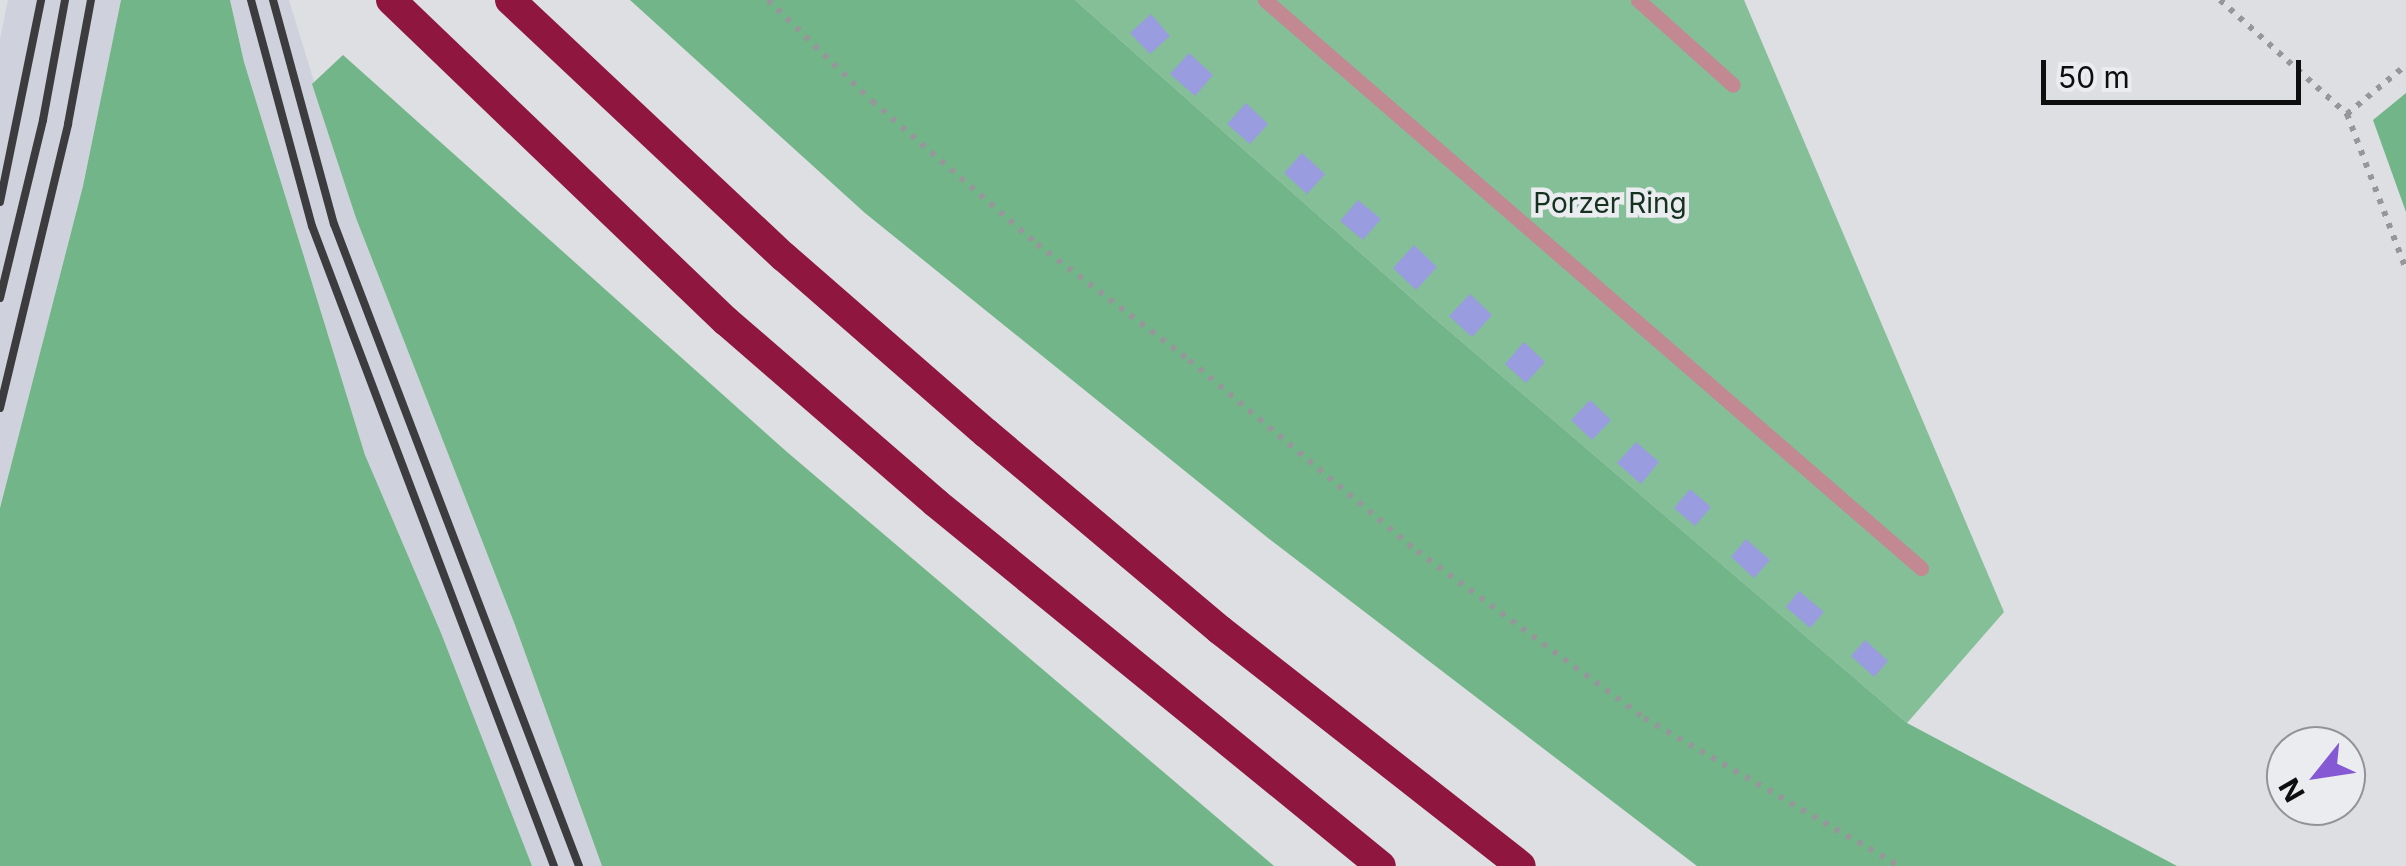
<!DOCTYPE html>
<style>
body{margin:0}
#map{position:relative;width:2406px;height:866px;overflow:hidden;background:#dddfe3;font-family:Inter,sans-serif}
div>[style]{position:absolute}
.built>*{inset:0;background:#cfd2dd}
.green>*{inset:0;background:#84bf98}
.forest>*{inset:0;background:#71b588}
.building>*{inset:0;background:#999cde}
.path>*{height:6px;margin-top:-3px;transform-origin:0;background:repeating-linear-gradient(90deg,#96979a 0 5px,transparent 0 13px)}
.service>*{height:15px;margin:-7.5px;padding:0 7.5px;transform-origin:7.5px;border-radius:7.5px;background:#c28992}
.motorway>*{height:30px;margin:-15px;padding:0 15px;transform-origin:15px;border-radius:15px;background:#8f163e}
.rail>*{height:8px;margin:-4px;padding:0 4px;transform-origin:4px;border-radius:4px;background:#3c3c3e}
span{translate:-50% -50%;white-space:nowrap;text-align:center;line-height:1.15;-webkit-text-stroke:9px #ebecf0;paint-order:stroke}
.park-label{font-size:28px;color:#14321f}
.north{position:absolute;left:2266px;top:726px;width:100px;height:100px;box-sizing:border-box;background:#ebecf0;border:2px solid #939396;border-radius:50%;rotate:240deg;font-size:28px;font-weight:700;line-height:40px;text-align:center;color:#0e0e0f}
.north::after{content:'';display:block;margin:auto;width:35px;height:45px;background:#8559d3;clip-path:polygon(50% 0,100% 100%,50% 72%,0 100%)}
.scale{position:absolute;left:2041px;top:60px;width:260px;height:45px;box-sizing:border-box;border:5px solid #0e0e0f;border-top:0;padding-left:12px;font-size:30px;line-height:35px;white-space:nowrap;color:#0e0e0f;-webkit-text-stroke:8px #ebecf0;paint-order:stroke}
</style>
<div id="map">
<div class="built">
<div style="clip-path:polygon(8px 0,121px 0,83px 186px,0 508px,0 39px)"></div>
<div style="clip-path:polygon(230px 0,289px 0,356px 218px,515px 625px,602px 866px,529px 866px,365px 455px,244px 62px)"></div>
</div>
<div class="green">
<div style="clip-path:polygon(1075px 0,1744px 0,2004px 612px,1907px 723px,1434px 318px)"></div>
</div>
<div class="forest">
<div style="clip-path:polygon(121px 0,230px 0,244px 62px,365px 455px,441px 633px,532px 866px,0 866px,0 508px,83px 186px)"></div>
<div style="clip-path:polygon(630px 0,1075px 0,1434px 318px,1907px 723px,2177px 866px,1697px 866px,1268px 538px,865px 213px)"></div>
<div style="clip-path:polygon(343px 55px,787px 452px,1274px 866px,602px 866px,515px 625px,356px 218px,312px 84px)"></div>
<div style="clip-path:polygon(2406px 93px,2406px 212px,2373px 120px)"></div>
</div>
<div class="building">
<div style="clip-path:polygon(1151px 14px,1170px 36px,1150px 54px,1130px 33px)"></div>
<div style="clip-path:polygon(1189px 53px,1213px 75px,1195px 96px,1170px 74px)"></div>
<div style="clip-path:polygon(1246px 103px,1268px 124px,1250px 144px,1227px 124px)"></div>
<div style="clip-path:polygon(1302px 153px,1325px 174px,1307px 194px,1284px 173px)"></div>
<div style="clip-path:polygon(1358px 200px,1381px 219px,1363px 240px,1340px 221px)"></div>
<div style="clip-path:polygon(1414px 245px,1437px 267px,1416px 290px,1393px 268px)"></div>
<div style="clip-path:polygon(1470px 294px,1492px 315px,1472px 337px,1449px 316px)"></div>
<div style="clip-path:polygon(1524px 342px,1545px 362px,1526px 383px,1505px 364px)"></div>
<div style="clip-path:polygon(1590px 400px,1611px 420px,1592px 440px,1571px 420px)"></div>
<div style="clip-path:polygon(1636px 442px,1659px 462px,1641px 484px,1617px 463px)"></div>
<div style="clip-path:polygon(1690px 489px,1711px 507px,1695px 526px,1674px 508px)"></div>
<div style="clip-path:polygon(1746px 539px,1770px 560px,1754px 578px,1731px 557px)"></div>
<div style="clip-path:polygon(1799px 591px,1824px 612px,1810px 628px,1786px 607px)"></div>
<div style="clip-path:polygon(1865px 640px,1888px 661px,1874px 677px,1851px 656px)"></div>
</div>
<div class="path">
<div style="left:768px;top:0;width:145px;rotate:44.2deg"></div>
<div style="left:872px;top:101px;width:218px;rotate:40.9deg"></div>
<div style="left:1037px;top:244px;width:191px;rotate:37.3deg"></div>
<div style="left:1189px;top:360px;width:297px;rotate:40deg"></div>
<div style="left:1417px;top:551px;width:282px;rotate:36.3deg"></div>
<div style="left:1644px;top:718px;width:295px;rotate:30.1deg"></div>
<div style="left:2220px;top:0;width:171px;rotate:41.9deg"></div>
<div style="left:2347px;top:114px;width:166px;rotate:69.2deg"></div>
<div style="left:2347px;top:114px;width:77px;rotate:-39.7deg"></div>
</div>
<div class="service">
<div style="left:1265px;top:0;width:868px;rotate:40.89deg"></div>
<div style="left:1638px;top:0;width:127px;rotate:41.8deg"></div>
</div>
<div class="motorway">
<div style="left:391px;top:0;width:464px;rotate:43.8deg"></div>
<div style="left:726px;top:321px;width:278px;rotate:40.9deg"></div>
<div style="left:936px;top:503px;width:574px;rotate:39.21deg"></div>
<div style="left:510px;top:0;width:376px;rotate:43.2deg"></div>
<div style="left:784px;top:257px;width:268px;rotate:41.1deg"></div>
<div style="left:986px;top:433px;width:306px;rotate:40.1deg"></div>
<div style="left:1220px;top:630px;width:382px;rotate:38.1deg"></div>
</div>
<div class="rail">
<div style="left:251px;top:0;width:234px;rotate:74.9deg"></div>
<div style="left:312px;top:226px;width:684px;rotate:69.29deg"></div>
<div style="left:273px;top:0;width:232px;rotate:74.8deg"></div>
<div style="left:334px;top:224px;width:687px;rotate:69.11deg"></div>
<div style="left:0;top:202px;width:206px;rotate:-78.5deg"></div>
<div style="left:0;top:298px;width:183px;rotate:-76.4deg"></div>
<div style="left:43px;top:120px;width:122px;rotate:-79.6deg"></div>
<div style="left:0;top:408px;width:292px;rotate:-76.5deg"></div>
<div style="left:68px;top:124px;width:126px;rotate:-79.5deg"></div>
</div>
<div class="park-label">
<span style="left:1610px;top:203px">Porzer Ring</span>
</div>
<div class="north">N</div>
<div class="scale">50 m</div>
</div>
